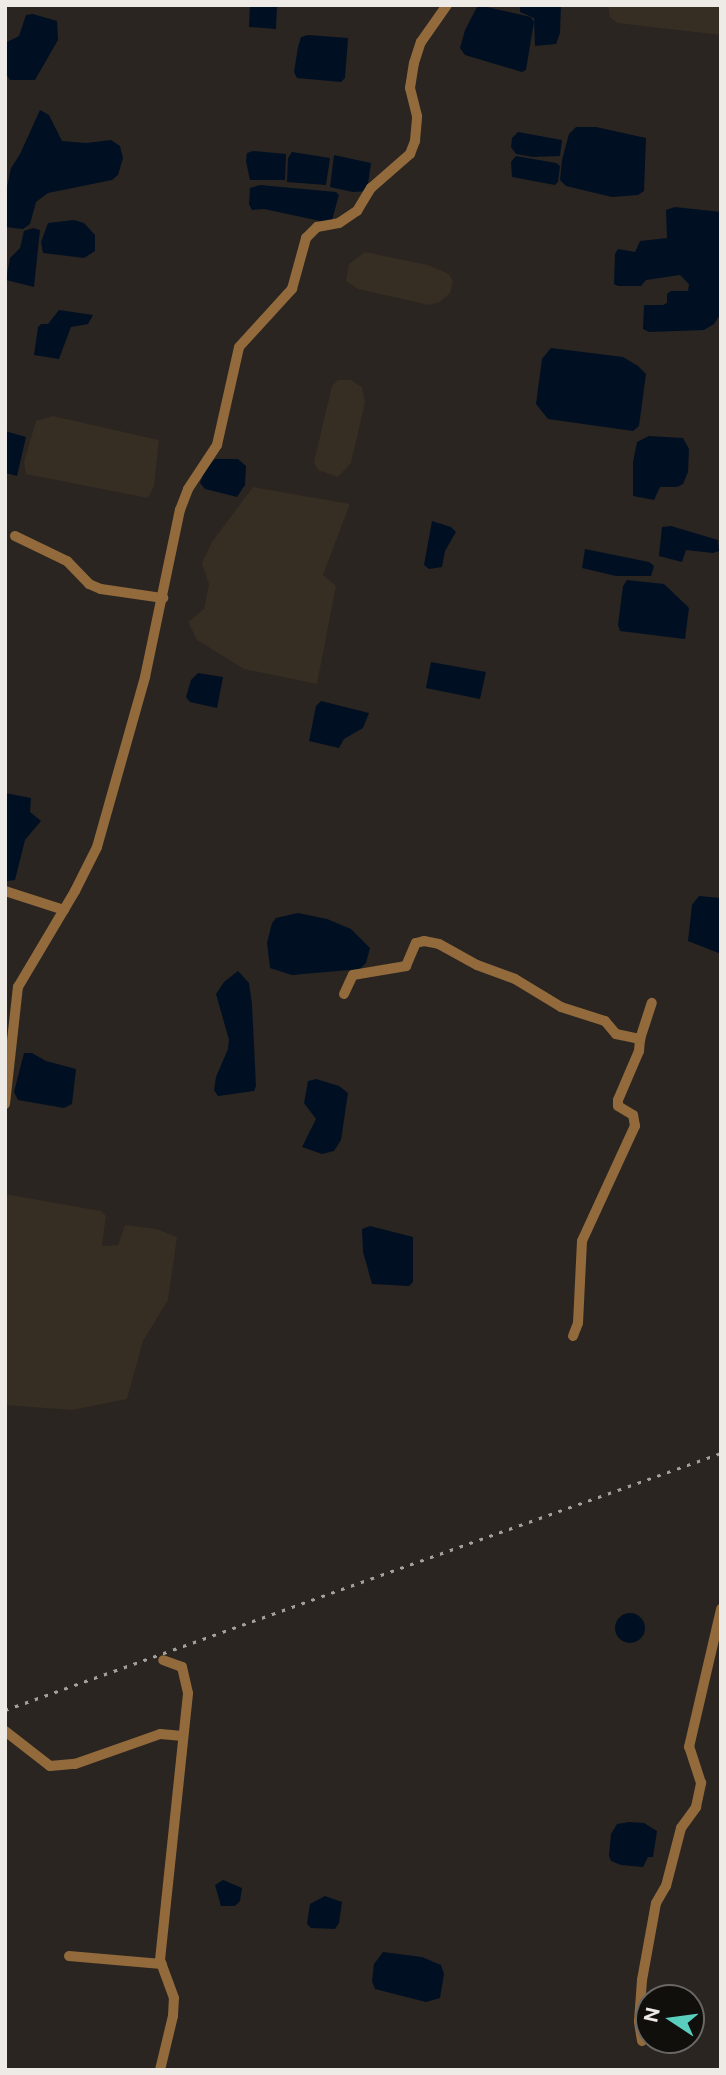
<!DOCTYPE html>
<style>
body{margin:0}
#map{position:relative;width:726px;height:2075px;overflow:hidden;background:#2a2520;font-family:"Public Sans",sans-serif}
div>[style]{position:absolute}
.built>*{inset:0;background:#362d23}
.water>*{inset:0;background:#001022}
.round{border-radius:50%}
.minor>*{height:10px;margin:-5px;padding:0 5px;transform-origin:5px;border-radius:5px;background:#926a3c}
.rail>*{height:2.5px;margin-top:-1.25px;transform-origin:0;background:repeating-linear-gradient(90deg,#a4a09c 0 3.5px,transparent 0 10.5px)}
span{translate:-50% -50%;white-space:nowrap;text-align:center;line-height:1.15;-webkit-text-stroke:5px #110f0c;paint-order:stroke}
.frame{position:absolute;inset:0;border:7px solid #eeebe7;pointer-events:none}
.north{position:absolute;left:635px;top:1984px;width:70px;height:70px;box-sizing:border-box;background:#110f0c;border:2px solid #696764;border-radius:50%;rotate:283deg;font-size:19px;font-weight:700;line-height:28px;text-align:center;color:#eeebe7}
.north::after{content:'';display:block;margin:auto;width:24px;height:32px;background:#59cebe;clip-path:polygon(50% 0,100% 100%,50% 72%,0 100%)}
</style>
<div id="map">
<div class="built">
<div style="clip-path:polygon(608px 5px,721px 5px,721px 35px,617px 23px,610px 17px)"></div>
<div style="clip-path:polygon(365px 252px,428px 265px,449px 274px,453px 282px,450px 293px,440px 302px,429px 305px,358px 289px,346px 281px,349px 264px)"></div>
<div style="clip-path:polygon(338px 380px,351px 380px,362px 387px,365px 402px,351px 463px,338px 477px,318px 470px,314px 462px,332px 386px)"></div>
<div style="clip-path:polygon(53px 416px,159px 440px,154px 486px,148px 498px,26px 474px,24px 462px,36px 421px)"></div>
<div style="clip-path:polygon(253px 487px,350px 504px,323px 575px,336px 586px,317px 684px,244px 669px,197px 640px,188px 622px,204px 609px,209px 584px,202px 563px,212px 542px)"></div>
<div style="clip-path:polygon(5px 1194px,101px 1211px,106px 1216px,102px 1246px,118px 1245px,125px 1225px,156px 1229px,177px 1237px,168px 1300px,143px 1341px,127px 1399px,72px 1410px,5px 1405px)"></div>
</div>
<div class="water">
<div style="clip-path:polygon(250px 5px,277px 5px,276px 29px,249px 27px)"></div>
<div style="clip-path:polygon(478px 5px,531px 17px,534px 22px,526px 70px,522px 72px,465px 55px,460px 48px,465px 30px)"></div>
<div style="clip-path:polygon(520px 5px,561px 5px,560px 33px,556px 44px,535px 46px,534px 18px,520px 12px)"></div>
<div style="clip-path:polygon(33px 14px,57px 21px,58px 40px,35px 80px,10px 80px,5px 73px,5px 43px,19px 36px,26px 15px)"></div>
<div style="clip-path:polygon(308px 35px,348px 38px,345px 78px,341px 82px,297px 78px,294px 72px,298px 47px,301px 37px)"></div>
<div style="clip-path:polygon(40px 110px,49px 115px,62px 141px,86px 143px,111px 140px,120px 146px,123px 158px,118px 175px,112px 180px,48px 193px,36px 202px,30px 224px,23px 229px,5px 227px,5px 196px,11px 168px,20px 154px)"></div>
<div style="clip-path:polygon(576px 127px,596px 127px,646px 138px,644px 191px,638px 195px,612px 197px,566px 186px,560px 180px,562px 160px,569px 134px)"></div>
<div style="clip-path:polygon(518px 132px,562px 140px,560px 156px,533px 157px,516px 154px,511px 147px,512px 138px)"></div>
<div style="clip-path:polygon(253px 151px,286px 154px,285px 180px,250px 180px,246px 161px,247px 153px)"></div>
<div style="clip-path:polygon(292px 152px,330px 158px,326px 185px,287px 182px,288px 158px)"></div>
<div style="clip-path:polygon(334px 155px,371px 163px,367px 191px,353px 192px,330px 187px)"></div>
<div style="clip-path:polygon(516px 156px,556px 163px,560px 166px,558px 182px,555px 185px,512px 177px,511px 162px)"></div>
<div style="clip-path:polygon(260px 185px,336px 192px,339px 195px,332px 220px,325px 222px,264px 209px,252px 210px,249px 204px,250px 188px)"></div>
<div style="clip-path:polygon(675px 207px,721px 212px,721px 313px,714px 324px,704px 330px,649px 332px,643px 329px,644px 305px,663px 305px,667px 303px,667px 294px,671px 291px,688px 291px,689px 284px,680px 275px,646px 280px,641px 286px,618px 286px,614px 284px,615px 254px,618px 249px,635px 252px,640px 241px,667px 238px,666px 210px)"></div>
<div style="clip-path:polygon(74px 220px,84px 223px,95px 235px,95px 251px,84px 258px,43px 253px,41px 242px,48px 223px)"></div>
<div style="clip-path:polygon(33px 228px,40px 230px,34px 287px,6px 280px,10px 258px,20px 248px,24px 231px)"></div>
<div style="clip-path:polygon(59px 310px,93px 315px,88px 324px,71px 327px,59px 359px,34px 355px,38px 327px,41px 324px,48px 324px)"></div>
<div style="clip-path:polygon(551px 348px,623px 357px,638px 366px,646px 374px,639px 426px,633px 431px,548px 419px,536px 404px,542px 359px)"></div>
<div style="clip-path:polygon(5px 431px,26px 437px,17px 476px,5px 473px)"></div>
<div style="clip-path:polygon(649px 436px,683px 438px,689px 449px,688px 472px,683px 484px,677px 487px,660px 487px,654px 500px,633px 496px,633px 462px,637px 442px)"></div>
<div style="clip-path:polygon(215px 459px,238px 459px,246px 466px,245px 485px,237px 497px,205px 489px,200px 483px,205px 469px)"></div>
<div style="clip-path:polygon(432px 521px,451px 527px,456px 532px,445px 551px,442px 567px,429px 569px,424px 565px)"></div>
<div style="clip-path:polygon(671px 526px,718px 540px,719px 551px,713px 553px,686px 550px,682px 562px,659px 556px,662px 527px)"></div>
<div style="clip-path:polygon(585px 549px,649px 562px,654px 566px,651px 576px,616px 576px,582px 568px)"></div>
<div style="clip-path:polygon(627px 580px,664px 584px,685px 604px,689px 608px,685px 639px,620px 631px,618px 625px,623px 586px)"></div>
<div style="clip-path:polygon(431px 662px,486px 672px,480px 699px,426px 688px)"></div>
<div style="clip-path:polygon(198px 673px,223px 677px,217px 708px,190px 702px,186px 697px,191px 680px)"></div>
<div style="clip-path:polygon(321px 701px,369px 713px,363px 728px,344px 739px,339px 748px,309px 741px,316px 706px)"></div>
<div style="clip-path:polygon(5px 793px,31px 798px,30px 812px,41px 821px,25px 840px,15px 880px,7px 881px)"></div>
<div style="clip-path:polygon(699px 896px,721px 898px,721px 954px,688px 941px,692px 905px)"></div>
<div style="clip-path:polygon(298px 913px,327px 919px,351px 929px,370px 948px,366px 963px,360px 969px,292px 975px,270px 968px,267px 943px,272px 923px,276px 918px)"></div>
<div style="clip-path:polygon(238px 971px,249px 983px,252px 1004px,256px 1086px,254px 1091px,218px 1096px,214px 1090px,216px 1077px,228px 1049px,229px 1040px,216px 994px,224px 982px)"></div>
<div style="clip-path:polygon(24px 1053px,32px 1053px,46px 1061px,76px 1069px,72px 1104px,64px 1108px,18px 1100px,14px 1092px)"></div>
<div style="clip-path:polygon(316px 1079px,339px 1086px,348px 1093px,341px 1140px,334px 1151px,322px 1154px,302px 1147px,316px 1119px,304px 1103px,308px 1081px)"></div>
<div style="clip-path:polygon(370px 1226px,413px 1237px,413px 1282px,409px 1286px,372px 1284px,363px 1252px,362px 1229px)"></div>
<div class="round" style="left:615px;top:1613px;width:30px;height:30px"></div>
<div style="clip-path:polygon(629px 1822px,644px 1823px,657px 1831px,653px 1857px,648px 1857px,643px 1867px,621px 1865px,611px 1861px,609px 1856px,611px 1834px,617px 1824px)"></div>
<div style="clip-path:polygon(223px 1880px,242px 1888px,240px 1901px,235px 1906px,221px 1906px,215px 1885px)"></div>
<div style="clip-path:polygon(325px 1896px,342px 1902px,339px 1923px,335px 1929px,311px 1928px,307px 1924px,310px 1904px)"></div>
<div style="clip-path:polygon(383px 1952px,422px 1957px,441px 1965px,444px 1974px,440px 1998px,426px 2002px,375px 1989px,372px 1981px,374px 1964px)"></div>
</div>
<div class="minor">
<div style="left:15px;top:536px;width:58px;rotate:25.7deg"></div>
<div style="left:67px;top:561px;width:32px;rotate:46deg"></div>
<div style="left:89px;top:584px;width:13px;rotate:23deg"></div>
<div style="left:101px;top:589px;width:63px;rotate:8.3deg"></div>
<div style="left:5px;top:891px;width:62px;rotate:17.9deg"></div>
<div style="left:344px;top:994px;width:21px;rotate:-65deg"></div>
<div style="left:353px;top:975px;width:54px;rotate:-9.6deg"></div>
<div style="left:406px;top:966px;width:25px;rotate:-67deg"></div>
<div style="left:416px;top:943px;width:8px;rotate:-14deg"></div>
<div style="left:424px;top:941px;width:15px;rotate:11deg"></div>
<div style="left:439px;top:944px;width:43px;rotate:28.9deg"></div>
<div style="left:477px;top:965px;width:40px;rotate:20.2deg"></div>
<div style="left:515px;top:979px;width:54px;rotate:31.3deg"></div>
<div style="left:561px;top:1007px;width:46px;rotate:17.7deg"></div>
<div style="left:605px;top:1021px;width:17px;rotate:50deg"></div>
<div style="left:616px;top:1034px;width:25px;rotate:12deg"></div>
<div style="left:5px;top:1104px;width:118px;rotate:-83.7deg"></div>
<div style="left:18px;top:987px;width:112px;rotate:-59.3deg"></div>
<div style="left:75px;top:891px;width:49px;rotate:-63.4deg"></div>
<div style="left:97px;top:847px;width:177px;rotate:-74.2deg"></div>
<div style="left:145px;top:677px;width:171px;rotate:-78.2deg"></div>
<div style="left:180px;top:510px;width:22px;rotate:-69deg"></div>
<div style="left:188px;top:489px;width:53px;rotate:-56.6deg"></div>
<div style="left:217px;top:445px;width:100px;rotate:-77.3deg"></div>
<div style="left:239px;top:347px;width:79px;rotate:-47.6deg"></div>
<div style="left:292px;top:289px;width:53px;rotate:-74.6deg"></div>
<div style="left:306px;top:238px;width:16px;rotate:-45deg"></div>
<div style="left:317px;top:227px;width:22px;rotate:-10deg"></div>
<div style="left:339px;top:223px;width:22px;rotate:-34deg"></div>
<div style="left:357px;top:211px;width:27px;rotate:-59deg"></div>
<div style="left:371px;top:188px;width:52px;rotate:-41.1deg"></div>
<div style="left:410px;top:154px;width:14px;rotate:-69deg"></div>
<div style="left:415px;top:141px;width:25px;rotate:-85deg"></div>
<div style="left:417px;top:116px;width:29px;rotate:-104deg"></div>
<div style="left:410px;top:88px;width:25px;rotate:-81deg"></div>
<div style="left:414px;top:63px;width:22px;rotate:-72deg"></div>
<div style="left:421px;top:42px;width:45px;rotate:-54.9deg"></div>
<div style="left:573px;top:1336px;width:14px;rotate:-69deg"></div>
<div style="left:578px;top:1323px;width:82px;rotate:-87.2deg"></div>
<div style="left:582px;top:1241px;width:127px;rotate:-65.3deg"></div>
<div style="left:635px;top:1126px;width:11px;rotate:-100deg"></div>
<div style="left:633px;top:1115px;width:17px;rotate:-149deg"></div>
<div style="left:618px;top:1106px;width:6px;rotate:-90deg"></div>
<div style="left:618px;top:1100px;width:53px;rotate:-66.8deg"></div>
<div style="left:639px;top:1051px;width:12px;rotate:-85deg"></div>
<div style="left:640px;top:1039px;width:38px;rotate:-72deg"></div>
<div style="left:5px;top:1731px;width:57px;rotate:37.9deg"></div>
<div style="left:50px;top:1766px;width:25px;rotate:-5deg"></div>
<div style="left:75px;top:1764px;width:90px;rotate:-19.4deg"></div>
<div style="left:160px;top:1734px;width:23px;rotate:5deg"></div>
<div style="left:69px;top:1956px;width:93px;rotate:4.9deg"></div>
<div style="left:642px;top:2041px;width:20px;rotate:-99deg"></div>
<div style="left:639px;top:2021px;width:41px;rotate:-85.8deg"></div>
<div style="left:642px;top:1980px;width:78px;rotate:-79.7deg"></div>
<div style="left:656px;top:1903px;width:20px;rotate:-60deg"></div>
<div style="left:666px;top:1886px;width:60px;rotate:-75.5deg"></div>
<div style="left:681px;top:1828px;width:26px;rotate:-54deg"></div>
<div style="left:696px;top:1807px;width:25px;rotate:-78deg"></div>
<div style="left:701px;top:1783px;width:38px;rotate:-108deg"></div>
<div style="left:689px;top:1747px;width:142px;rotate:-76.9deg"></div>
<div style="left:160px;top:2070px;width:56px;rotate:-76.5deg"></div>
<div style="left:173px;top:2016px;width:18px;rotate:-87deg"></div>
<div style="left:174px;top:1998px;width:40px;rotate:-110.2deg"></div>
<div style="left:160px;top:1960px;width:268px;rotate:-84deg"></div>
<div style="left:188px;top:1693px;width:27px;rotate:-103deg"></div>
<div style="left:182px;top:1667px;width:20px;rotate:-160deg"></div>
</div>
<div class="rail">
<div style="left:5px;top:1710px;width:761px;rotate:-19.75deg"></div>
</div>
<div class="frame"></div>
<div class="north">N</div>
</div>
